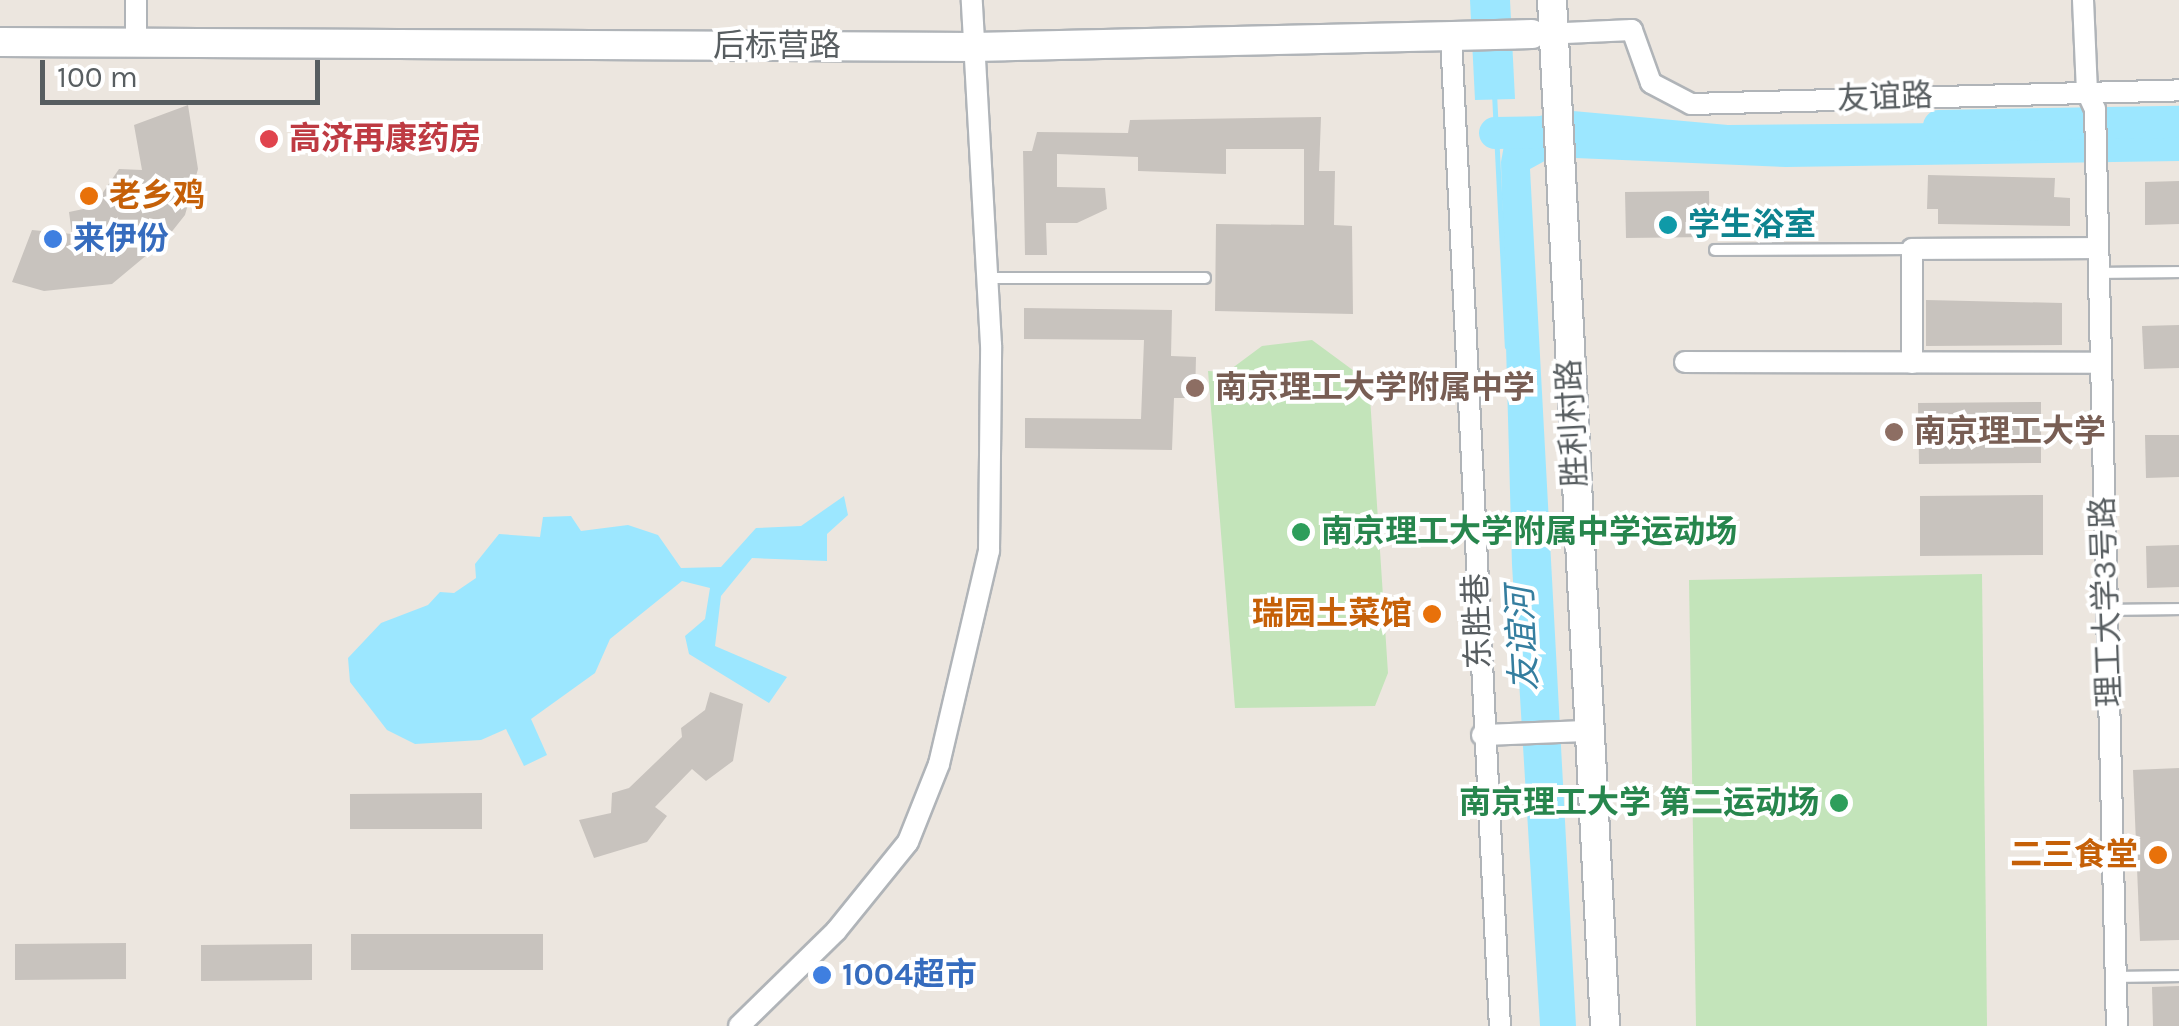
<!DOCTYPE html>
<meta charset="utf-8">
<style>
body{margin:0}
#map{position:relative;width:2179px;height:1026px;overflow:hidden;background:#ece6df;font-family:Karla,"Noto Sans SC",sans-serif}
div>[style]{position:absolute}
.green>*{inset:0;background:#c3e4ba}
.water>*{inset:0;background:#9ce7ff}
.stream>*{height:5px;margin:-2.5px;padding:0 2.5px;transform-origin:2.5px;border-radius:2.5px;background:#9ce7ff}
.river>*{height:32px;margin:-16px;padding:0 16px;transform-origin:16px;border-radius:16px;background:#9ce7ff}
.building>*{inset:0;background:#c8c3be}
.roads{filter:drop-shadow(2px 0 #b0b4b8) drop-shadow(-2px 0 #b0b4b8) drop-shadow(0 2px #b0b4b8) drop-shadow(0 -2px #b0b4b8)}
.lane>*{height:10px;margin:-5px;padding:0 5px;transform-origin:5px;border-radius:5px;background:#fff}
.street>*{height:20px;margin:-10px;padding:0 10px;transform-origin:10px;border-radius:10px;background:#fff}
.secondary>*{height:28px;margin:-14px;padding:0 14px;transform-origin:14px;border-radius:14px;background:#fff}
.dots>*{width:28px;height:28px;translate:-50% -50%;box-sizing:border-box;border:5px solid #fff;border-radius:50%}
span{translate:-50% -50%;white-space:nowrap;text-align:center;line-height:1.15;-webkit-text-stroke:8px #fff;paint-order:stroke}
.street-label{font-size:32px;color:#585e61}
.health-label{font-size:32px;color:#be3a42;font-weight:700}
.left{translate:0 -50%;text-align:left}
.food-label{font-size:32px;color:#c56008;font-weight:700}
.right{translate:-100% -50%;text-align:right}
.culture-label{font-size:32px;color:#0d838f;font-weight:700}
.shop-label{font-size:32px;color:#366cbe;font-weight:700}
.education-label{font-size:32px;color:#785e54;font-weight:700}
.leisure-label{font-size:32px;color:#27864d;font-weight:700}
.water-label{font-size:35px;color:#357e9f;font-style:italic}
.scale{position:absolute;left:40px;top:60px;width:280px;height:45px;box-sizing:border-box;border:5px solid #585e61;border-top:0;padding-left:12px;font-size:30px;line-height:35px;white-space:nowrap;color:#585e61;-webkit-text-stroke:8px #fff;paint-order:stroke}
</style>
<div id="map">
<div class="green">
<div style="clip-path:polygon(1312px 340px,1369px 382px,1388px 673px,1375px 706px,1235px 708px,1208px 371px,1227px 372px,1262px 346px)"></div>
<div style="clip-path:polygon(1982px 574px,1987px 1026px,1696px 1026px,1689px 580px)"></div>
</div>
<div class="water">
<div style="clip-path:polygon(1470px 0,1510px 0,1515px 99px,1475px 100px)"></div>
<div style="clip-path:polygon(1562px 110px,1728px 125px,2179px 121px,2179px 161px,1786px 167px,1552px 157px,1530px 169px,1576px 1026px,1540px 1026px,1512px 565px,1501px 162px,1506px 134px,1518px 122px)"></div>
<div style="clip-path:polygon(844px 496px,848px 515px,827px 534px,827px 561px,752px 558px,721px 596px,715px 646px,787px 677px,769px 703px,689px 654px,685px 636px,705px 619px,710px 588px,682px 581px,610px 639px,595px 673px,531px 719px,547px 755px,524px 766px,506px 729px,481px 740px,415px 744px,387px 730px,350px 682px,348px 658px,381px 623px,428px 605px,440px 592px,454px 593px,476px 578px,475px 564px,499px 534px,540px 537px,543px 517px,571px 516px,581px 531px,628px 525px,658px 535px,681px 568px,721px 567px,756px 528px,801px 526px)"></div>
</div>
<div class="stream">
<div style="left:1494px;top:93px;width:254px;rotate:87.1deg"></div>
</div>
<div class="river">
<div style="left:1939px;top:126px;width:240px;rotate:-1deg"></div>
<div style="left:1495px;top:133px;width:55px;rotate:-1deg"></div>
</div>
<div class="building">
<div style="clip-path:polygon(188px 105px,198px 169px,185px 215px,166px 239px,112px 284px,44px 291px,12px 282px,32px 230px,72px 234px,69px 212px,93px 207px,119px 169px,142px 170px,134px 125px)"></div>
<div style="clip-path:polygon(1321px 117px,1319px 171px,1335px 171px,1334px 225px,1352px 226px,1353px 314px,1215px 311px,1216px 224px,1304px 225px,1304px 149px,1226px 149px,1226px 174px,1138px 171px,1138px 157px,1057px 154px,1057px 187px,1105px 188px,1107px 209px,1077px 223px,1046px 223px,1047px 255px,1025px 255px,1023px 151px,1032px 151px,1037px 132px,1128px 133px,1130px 120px)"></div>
<div style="clip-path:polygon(1928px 175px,2055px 178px,2054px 197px,2070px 198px,2070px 226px,1938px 224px,1938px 209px,1927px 209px)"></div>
<div style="clip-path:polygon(2179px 181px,2179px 224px,2145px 225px,2145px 182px)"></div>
<div style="clip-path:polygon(1709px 191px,1710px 237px,1626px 238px,1625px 192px)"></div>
<div style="clip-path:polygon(1926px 300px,2062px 303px,2062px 345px,1926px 346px)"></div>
<div style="clip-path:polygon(1024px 308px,1172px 310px,1171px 356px,1196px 357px,1195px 398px,1174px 398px,1172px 450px,1025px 448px,1025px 418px,1141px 419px,1144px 340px,1024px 339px)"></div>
<div style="clip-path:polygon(2179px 325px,2179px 368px,2144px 369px,2142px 326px)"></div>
<div style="clip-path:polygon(2041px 402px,2041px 463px,1919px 464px,1918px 403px)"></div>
<div style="clip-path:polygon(2145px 435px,2179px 435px,2179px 477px,2146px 478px)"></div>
<div style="clip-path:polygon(2043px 495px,2043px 555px,1920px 556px,1920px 496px)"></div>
<div style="clip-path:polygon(2179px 545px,2179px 587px,2147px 588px,2146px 546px)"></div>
<div style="clip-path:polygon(710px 692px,743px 704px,733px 761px,706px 781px,692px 769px,655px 807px,667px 816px,647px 842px,594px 858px,579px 820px,611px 813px,612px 793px,629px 788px,682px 737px,681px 728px,705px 710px)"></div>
<div style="clip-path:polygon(2179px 768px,2179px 940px,2140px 941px,2133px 770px)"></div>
<div style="clip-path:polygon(482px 793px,482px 829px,350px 829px,350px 794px)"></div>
<div style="clip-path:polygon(351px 934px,543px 934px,543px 970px,351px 970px)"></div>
<div style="clip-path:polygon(126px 943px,126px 979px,15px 980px,15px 944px)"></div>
<div style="clip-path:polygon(312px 944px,312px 980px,201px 981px,201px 945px)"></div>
<div style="clip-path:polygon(2179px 986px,2179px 1026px,2153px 1026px,2152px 987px)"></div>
</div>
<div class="roads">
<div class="lane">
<div style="left:1715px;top:250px;width:196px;rotate:-0.3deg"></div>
<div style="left:2099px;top:273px;width:80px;rotate:-0.7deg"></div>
<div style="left:988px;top:278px;width:217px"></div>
<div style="left:2107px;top:610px;width:72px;rotate:-0.8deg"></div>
<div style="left:2117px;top:977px;width:62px;rotate:-0.9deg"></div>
</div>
<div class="street">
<div style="left:136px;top:0;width:43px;rotate:90deg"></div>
<div style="left:2083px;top:0;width:92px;rotate:87.5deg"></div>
<div style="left:2087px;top:92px;width:19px;rotate:65deg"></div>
<div style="left:2095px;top:109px;width:917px;rotate:88.63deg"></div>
<div style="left:1543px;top:34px;width:89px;rotate:-2.6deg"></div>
<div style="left:1632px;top:30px;width:56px;rotate:70.3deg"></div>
<div style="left:1651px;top:83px;width:45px;rotate:27.7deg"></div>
<div style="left:1691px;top:104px;width:488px;rotate:-1.6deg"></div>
<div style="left:1451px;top:36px;width:991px;rotate:87.17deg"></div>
<div style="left:1685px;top:362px;width:415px;rotate:0.1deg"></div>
<div style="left:1912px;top:363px;width:114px;rotate:-90deg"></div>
<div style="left:1912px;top:249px;width:185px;rotate:-0.3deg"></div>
<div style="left:1482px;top:735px;width:106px;rotate:-2.2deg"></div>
<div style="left:739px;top:1026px;width:136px;rotate:-44.4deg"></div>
<div style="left:836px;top:931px;width:114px;rotate:-51deg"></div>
<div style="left:908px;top:842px;width:84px;rotate:-68.3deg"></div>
<div style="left:939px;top:764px;width:219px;rotate:-76.8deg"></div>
<div style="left:989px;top:551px;width:206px;rotate:-89.4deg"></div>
<div style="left:991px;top:345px;width:346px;rotate:-93.2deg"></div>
</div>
<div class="secondary">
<div style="left:1552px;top:0;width:1027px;rotate:87.04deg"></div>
<div style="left:0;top:42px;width:974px;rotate:0.29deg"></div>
<div style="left:974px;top:47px;width:558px;rotate:-1.33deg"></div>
</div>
</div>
<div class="dots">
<div style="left:269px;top:139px;background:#e0444e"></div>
<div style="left:89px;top:196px;background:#e8710a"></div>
<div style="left:1668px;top:225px;background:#0f9aa8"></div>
<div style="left:53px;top:239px;background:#3f7fe0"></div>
<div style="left:1195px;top:388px;background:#8d6e63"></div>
<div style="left:1894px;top:432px;background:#8d6e63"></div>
<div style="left:1301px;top:532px;background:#2e9e5b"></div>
<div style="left:1432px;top:614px;background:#e8710a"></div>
<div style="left:1839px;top:803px;background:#2e9e5b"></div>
<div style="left:2158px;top:855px;background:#e8710a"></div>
<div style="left:822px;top:975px;background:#3f7fe0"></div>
</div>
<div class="street-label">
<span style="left:777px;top:46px">后标营路</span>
<span style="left:1885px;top:98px;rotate:-2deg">友谊路</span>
<span style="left:1573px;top:423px;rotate:-93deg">胜利村路</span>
<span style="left:2107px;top:602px;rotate:-92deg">理工大学3号路</span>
<span style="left:1478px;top:621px;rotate:-92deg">东胜巷</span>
</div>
<div class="health-label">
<span class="left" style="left:289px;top:139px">高济再康药房</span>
</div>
<div class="food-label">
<span class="left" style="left:109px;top:196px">老乡鸡</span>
<span class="right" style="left:1412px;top:614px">瑞园土菜馆</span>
<span class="right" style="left:2138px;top:855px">二三食堂</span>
</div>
<div class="culture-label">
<span class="left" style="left:1688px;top:225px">学生浴室</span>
</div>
<div class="shop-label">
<span class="left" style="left:73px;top:239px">来伊份</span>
<span class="left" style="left:842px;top:975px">1004超市</span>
</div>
<div class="education-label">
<span class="left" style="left:1215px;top:388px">南京理工大学附属中学</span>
<span class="left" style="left:1914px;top:432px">南京理工大学</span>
</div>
<div class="leisure-label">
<span class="left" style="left:1321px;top:532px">南京理工大学附属中学运动场</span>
<span class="right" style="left:1819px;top:803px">南京理工大学 第二运动场</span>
</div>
<div class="water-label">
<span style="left:1523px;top:639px;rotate:-93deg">友谊河</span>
</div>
<div class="scale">100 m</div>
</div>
